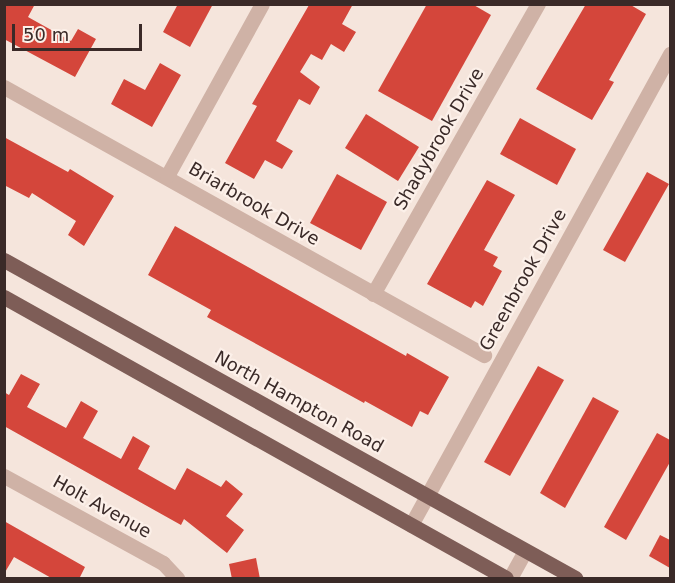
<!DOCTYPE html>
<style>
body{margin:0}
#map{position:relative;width:675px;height:583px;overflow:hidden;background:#f5e5dc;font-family:"DejaVu Sans",sans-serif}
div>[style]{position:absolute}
.building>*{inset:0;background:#d4463b}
.minor>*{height:15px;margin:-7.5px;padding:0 7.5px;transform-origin:7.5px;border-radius:7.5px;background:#cfb2a6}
.major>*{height:15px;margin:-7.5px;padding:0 7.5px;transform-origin:7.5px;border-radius:7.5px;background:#7e5d57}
span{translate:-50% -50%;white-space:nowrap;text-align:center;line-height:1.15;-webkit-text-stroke:4.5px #fcf0e9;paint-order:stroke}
.street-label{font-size:18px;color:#3a2a28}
.frame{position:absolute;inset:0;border:6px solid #3a2a28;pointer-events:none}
.scale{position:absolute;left:12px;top:24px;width:130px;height:27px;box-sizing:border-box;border:3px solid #3a2a28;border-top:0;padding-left:8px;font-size:18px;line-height:21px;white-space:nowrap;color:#3a2a28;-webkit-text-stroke:4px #fcf0e9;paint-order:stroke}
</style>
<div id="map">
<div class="building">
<div style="clip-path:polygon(4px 4px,35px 4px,28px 17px,71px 41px,78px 29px,96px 39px,75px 77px,4px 39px)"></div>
<div style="clip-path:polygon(178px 4px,213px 4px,190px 47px,163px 32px)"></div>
<div style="clip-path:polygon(353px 4px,342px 24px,356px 32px,344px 52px,331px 44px,322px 60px,311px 54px,300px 72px,320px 87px,310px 105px,299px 99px,276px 141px,293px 151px,282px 169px,265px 160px,254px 179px,225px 163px,257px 106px,252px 104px,309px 5px)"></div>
<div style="clip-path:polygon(427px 4px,472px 4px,491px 15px,432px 121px,378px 91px)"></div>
<div style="clip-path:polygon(586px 4px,629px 4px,646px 14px,609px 80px,614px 82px,592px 120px,536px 89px)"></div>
<div style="clip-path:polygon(160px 63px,181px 75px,152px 127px,111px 104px,124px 79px,145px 90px)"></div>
<div style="clip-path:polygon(366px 114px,419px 147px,398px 181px,345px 148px)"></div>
<div style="clip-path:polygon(520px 118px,576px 149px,557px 185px,500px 154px)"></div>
<div style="clip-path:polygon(4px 137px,68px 172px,70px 169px,114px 196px,84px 246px,68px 235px,76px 221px,32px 193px,29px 198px,4px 185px)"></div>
<div style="clip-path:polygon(647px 172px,669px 184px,625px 262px,603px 250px)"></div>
<div style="clip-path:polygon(337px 174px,387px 202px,361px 250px,310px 223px)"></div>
<div style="clip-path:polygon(487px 180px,515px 195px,484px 250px,498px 257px,493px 266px,502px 271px,483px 306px,475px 301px,471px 308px,427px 284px)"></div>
<div style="clip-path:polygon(175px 226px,406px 356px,407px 353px,449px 377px,428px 415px,420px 411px,412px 427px,365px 401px,364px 403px,207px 317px,211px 310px,148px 275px)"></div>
<div style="clip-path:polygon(538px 366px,564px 380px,510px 476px,484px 462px)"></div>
<div style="clip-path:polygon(21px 374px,40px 384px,27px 407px,66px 428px,81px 401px,98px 411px,83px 438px,121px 459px,133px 436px,150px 446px,138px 469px,175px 490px,187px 468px,221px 487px,226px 480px,243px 494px,226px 516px,244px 530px,227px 553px,184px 519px,181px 525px,4px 426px,4px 392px,9px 395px)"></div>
<div style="clip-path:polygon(593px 397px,619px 411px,565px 508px,540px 493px)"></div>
<div style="clip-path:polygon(657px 433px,670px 440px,670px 462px,626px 540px,604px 527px)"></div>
<div style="clip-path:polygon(4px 521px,85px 567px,79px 579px,53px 579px,14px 557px,4px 574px)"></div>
<div style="clip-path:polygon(660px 535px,670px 540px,670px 568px,649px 556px)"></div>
<div style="clip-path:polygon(256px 558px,260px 579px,232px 579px,229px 564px)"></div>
</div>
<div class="minor">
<div style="left:4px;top:87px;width:550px;rotate:29.18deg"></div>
<div style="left:167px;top:176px;width:196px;rotate:-61.1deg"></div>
<div style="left:373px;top:294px;width:334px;rotate:-60.4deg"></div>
<div style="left:4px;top:476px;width:181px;rotate:28.7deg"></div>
<div style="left:163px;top:563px;width:21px;rotate:47deg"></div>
<div style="left:411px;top:525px;width:538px;rotate:-61.19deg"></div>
<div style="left:510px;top:578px;width:31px;rotate:-61deg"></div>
</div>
<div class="major">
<div style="left:4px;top:260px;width:654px;rotate:29.11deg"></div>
<div style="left:4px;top:297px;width:575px;rotate:29.24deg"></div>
</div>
<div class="street-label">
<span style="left:439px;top:139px;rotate:-60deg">Shadybrook Drive</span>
<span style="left:254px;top:204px;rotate:30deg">Briarbrook Drive</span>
<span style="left:523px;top:280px;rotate:-61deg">Greenbrook Drive</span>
<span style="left:299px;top:402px;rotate:29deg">North Hampton Road</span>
<span style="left:102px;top:507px;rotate:29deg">Holt Avenue</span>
</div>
<div class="frame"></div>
<div class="scale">50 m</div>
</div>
